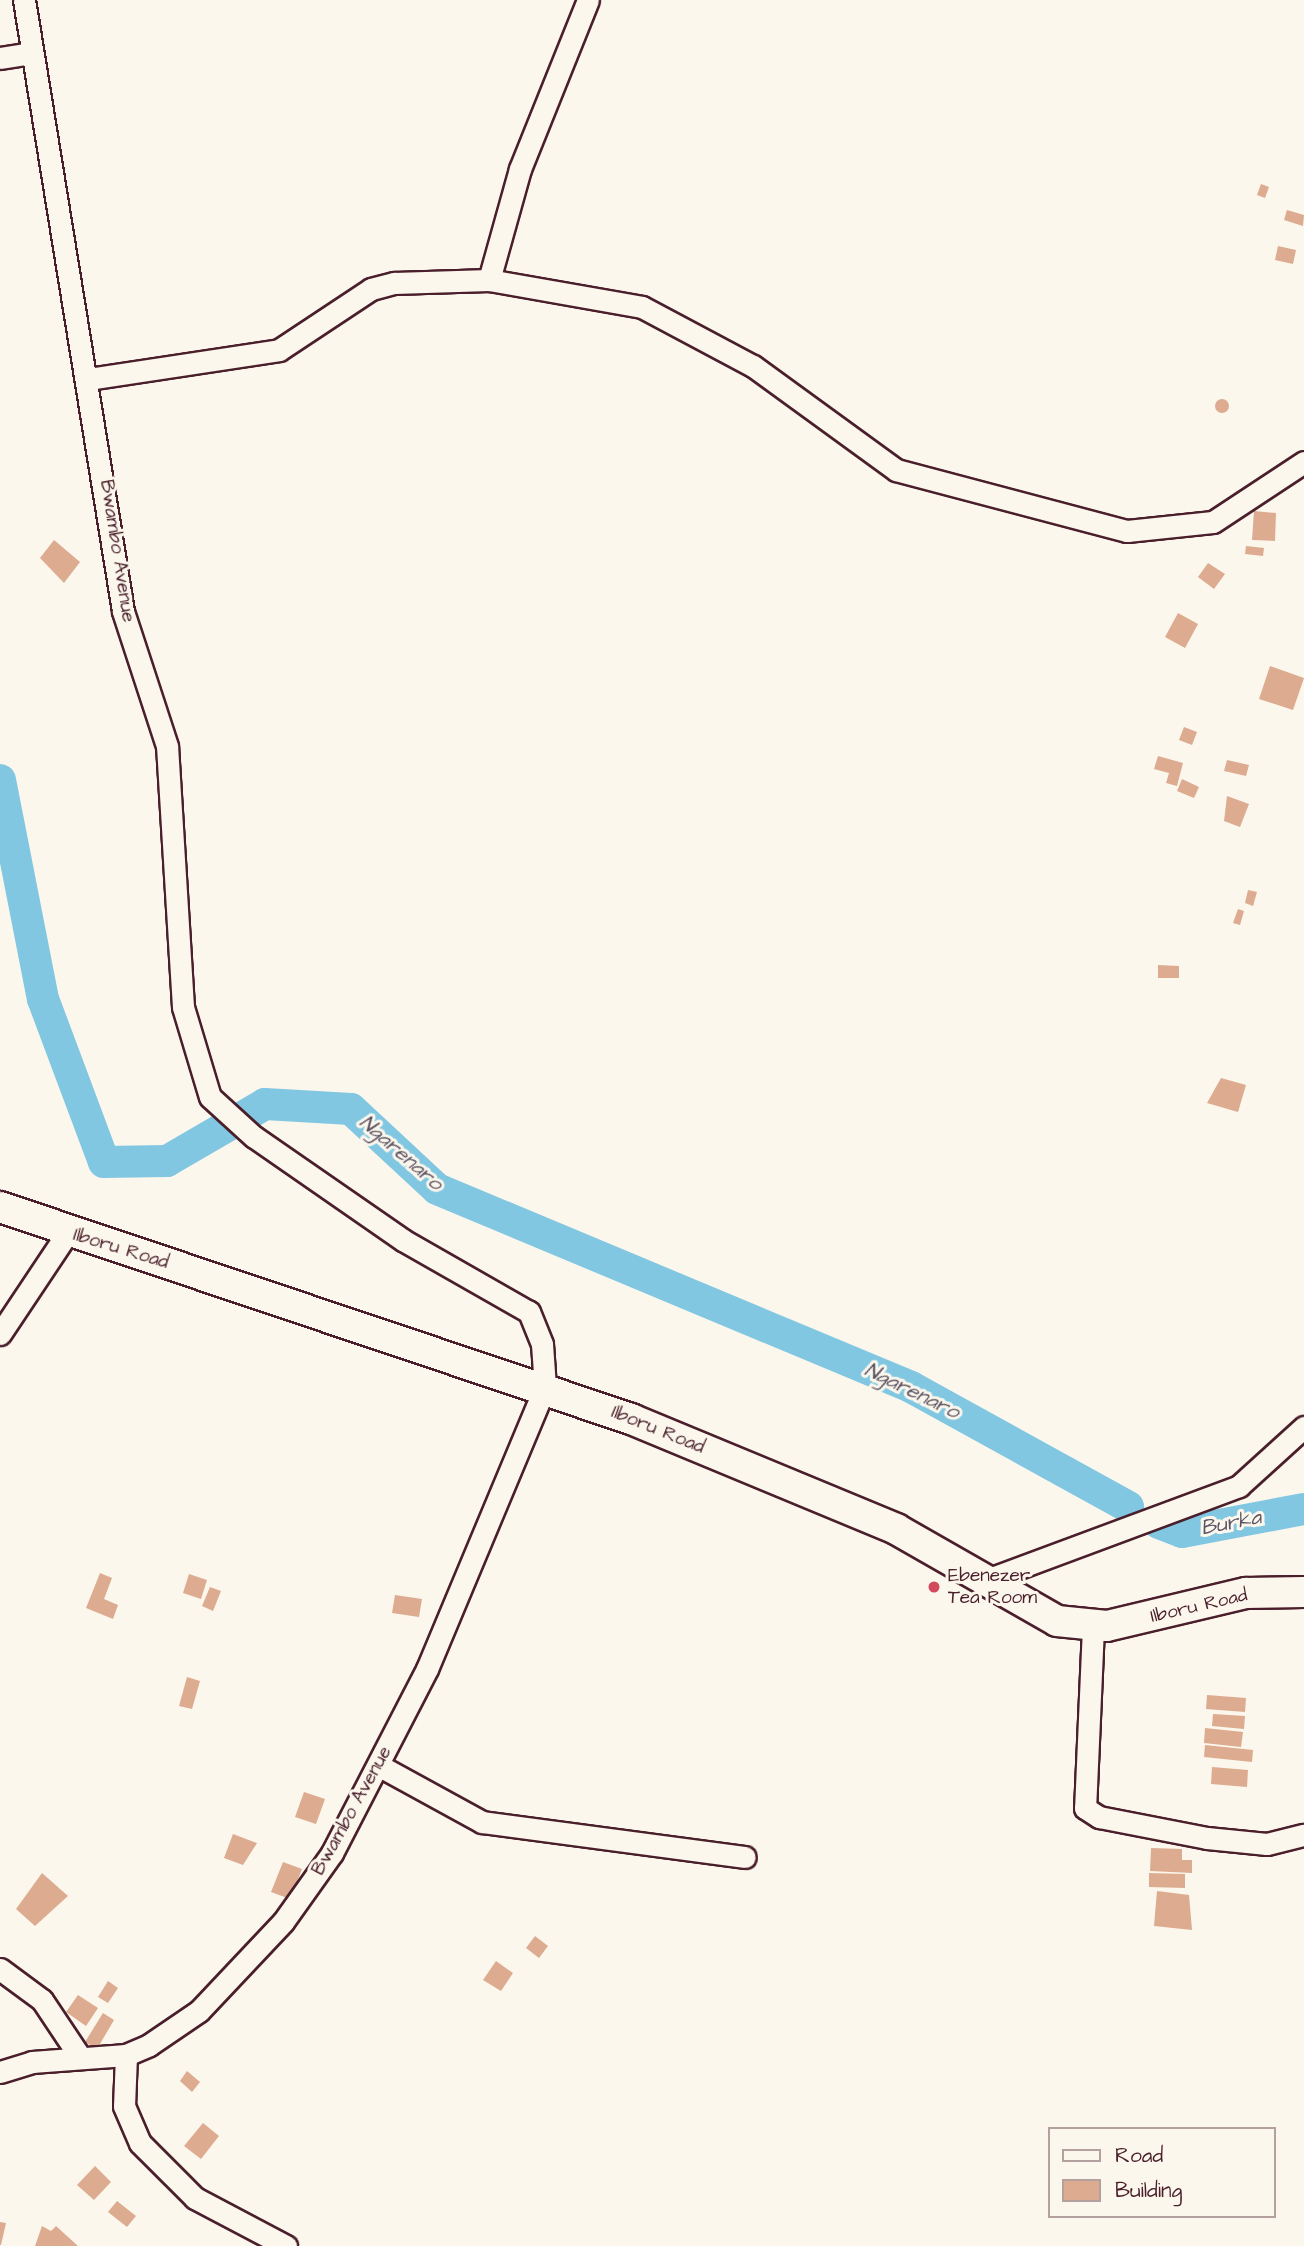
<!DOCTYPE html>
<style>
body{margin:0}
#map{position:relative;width:1304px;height:2246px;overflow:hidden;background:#fbf7ec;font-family:"Architects Daughter",sans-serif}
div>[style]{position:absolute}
.river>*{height:32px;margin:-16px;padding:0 16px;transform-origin:16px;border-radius:16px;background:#81c7e2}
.building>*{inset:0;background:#ddab90}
.round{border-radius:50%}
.roads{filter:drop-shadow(2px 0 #4a1f2b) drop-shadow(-2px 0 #4a1f2b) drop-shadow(0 2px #4a1f2b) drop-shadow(0 -2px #4a1f2b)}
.street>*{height:21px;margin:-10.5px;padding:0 10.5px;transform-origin:10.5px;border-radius:10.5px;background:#fbf7ec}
.secondary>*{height:30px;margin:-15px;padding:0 15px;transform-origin:15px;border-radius:15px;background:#fbf7ec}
.dots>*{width:19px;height:19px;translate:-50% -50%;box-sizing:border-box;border:4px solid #fbf7ec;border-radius:50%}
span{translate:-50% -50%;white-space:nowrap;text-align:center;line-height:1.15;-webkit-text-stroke:6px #fbf7ec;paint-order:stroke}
.street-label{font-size:19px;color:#4a1f2b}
.poi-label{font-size:19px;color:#4a1f2b}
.left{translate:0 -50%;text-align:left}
.water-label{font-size:21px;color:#5a5162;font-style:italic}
.legend{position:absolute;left:1048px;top:2127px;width:228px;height:91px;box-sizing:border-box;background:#fbf7ec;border:2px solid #b4a19f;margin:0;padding:9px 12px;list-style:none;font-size:21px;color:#4a1f2b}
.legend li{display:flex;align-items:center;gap:14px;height:35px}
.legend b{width:35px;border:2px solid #b4a19f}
</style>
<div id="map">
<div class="river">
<div style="left:0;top:780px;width:223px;rotate:78.9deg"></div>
<div style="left:43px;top:999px;width:174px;rotate:69.5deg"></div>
<div style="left:104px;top:1162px;width:63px;rotate:-0.9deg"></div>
<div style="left:167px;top:1161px;width:113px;rotate:-30.2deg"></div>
<div style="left:265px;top:1104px;width:86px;rotate:3.3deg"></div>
<div style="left:351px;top:1109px;width:117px;rotate:42.9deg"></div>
<div style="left:437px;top:1189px;width:514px;rotate:22.67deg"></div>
<div style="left:911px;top:1387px;width:248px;rotate:28.9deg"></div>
<div style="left:1159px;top:1523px;width:25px;rotate:21deg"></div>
<div style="left:1182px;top:1532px;width:124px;rotate:-10.7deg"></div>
</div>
<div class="building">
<div style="clip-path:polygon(1261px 184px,1269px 187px,1265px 198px,1257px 195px)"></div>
<div style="clip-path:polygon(1287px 210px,1304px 215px,1303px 226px,1284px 220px)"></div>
<div style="clip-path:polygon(1278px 246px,1296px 250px,1293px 264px,1275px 260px)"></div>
<div class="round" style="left:1215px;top:399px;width:14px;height:14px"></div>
<div style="clip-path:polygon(1254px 511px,1276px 513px,1275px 541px,1252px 540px)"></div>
<div style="clip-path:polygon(54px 540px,80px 562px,64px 583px,40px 558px)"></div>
<div style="clip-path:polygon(1246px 546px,1264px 548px,1263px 556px,1245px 554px)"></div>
<div style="clip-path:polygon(1208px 563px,1225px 574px,1214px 589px,1198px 577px)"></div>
<div style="clip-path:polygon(1178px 613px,1198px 624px,1185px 648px,1165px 637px)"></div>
<div style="clip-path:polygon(1270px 666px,1304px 678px,1293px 710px,1259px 699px)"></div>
<div style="clip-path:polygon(1184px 727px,1197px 732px,1192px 745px,1179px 740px)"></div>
<div style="clip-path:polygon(1158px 756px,1183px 763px,1177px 786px,1166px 783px,1169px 773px,1154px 769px)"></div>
<div style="clip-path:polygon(1227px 760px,1249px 765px,1246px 776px,1224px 771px)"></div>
<div style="clip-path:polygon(1182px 779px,1199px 787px,1194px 798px,1177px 791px)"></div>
<div style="clip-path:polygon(1227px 796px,1249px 804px,1240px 827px,1224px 821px)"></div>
<div style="clip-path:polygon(1248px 890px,1257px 892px,1253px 906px,1245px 903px)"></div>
<div style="clip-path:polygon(1238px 909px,1244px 911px,1240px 925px,1233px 923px)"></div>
<div style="clip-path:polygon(1158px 965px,1179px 966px,1179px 978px,1158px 978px)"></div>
<div style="clip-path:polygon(1221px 1078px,1246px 1085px,1238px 1112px,1207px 1103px)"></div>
<div style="clip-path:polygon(100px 1573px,112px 1578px,104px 1599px,118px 1605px,113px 1619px,86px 1608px)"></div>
<div style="clip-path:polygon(189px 1574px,207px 1580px,201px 1599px,183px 1593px)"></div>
<div style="clip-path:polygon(210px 1587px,221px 1591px,213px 1611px,202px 1606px)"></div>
<div style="clip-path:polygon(395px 1595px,422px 1599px,419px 1617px,392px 1613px)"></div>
<div style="clip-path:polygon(187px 1677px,200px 1681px,192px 1709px,179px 1706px)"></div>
<div style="clip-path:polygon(1207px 1695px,1246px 1698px,1245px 1712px,1206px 1709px)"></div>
<div style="clip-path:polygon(1213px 1714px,1245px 1716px,1244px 1729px,1212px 1726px)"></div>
<div style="clip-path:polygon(1205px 1728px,1243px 1732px,1241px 1747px,1204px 1743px)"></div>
<div style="clip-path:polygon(1205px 1745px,1253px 1750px,1252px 1762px,1204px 1757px)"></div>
<div style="clip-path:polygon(1212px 1767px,1248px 1770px,1247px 1787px,1211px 1784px)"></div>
<div style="clip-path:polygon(304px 1792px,325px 1799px,316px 1824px,295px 1817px)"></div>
<div style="clip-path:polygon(233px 1834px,257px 1843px,243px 1865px,224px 1858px)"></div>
<div style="clip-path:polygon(1151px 1848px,1182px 1849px,1182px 1860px,1192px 1860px,1192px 1873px,1150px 1871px)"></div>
<div style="clip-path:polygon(283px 1862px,302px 1869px,290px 1899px,271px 1892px)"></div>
<div style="clip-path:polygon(42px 1873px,68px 1896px,35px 1926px,16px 1909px)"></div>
<div style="clip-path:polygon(1149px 1873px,1185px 1874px,1185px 1888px,1149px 1887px)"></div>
<div style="clip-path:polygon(1157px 1891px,1189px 1895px,1192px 1930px,1154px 1926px)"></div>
<div style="clip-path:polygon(535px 1936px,548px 1946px,539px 1958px,526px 1948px)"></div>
<div style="clip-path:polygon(496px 1961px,513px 1973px,501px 1991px,483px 1980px)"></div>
<div style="clip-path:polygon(108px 1981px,118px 1988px,108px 2003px,98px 1997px)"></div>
<div style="clip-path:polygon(78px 1995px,98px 2008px,86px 2026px,66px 2012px)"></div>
<div style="clip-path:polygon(103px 2013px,114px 2020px,97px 2049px,85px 2042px)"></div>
<div style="clip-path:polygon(187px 2071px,200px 2082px,192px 2092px,180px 2081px)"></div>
<div style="clip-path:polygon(203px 2123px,219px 2136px,201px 2159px,184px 2146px)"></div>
<div style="clip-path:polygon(95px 2166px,111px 2182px,94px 2200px,77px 2185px)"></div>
<div style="clip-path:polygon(117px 2201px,136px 2216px,127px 2227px,108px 2212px)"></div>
<div style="clip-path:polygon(0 2222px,6px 2223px,1px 2245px,0 2245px)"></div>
<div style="clip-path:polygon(42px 2226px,51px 2231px,56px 2226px,78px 2246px,35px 2246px)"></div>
</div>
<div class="roads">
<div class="street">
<div style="left:0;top:58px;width:32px;rotate:-9deg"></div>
<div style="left:489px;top:280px;width:115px;rotate:-74.4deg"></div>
<div style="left:520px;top:169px;width:182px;rotate:-68.1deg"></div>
<div style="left:88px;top:379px;width:193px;rotate:-8.6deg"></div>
<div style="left:279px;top:350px;width:110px;rotate:-33.5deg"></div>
<div style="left:371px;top:289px;width:24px;rotate:-15deg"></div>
<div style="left:394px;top:283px;width:95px;rotate:-1.8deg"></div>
<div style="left:489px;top:280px;width:155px;rotate:10deg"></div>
<div style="left:642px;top:307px;width:126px;rotate:28deg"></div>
<div style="left:753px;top:366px;width:177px;rotate:36deg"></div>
<div style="left:896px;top:470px;width:239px;rotate:14.8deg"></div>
<div style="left:1127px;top:531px;width:86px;rotate:-6deg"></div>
<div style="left:1213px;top:522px;width:109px;rotate:-33.4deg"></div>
<div style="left:0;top:1334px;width:123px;rotate:-56.3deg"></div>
<div style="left:984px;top:1581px;width:272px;rotate:-20.4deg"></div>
<div style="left:1239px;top:1486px;width:88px;rotate:-42.2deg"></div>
<div style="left:1093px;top:1627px;width:181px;rotate:92.5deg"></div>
<div style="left:1085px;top:1808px;width:17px;rotate:33deg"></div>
<div style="left:1099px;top:1817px;width:110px;rotate:11deg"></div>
<div style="left:1207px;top:1838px;width:60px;rotate:5.7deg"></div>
<div style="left:1267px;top:1844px;width:38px;rotate:-14deg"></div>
<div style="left:378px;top:1765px;width:119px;rotate:28.7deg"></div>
<div style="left:482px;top:1822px;width:265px;rotate:7.6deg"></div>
<div style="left:0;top:1969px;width:52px;rotate:36.4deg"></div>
<div style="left:42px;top:2000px;width:69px;rotate:56.3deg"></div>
<div style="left:126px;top:2055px;width:51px;rotate:92.2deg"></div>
<div style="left:124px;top:2106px;width:40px;rotate:66.6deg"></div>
<div style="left:140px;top:2143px;width:78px;rotate:45deg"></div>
<div style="left:195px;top:2198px;width:103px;rotate:27.8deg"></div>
<div style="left:0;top:2072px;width:34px;rotate:-17deg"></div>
<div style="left:32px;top:2062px;width:94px;rotate:-4.3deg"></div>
<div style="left:126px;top:2055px;width:25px;rotate:-23deg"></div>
<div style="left:149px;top:2045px;width:60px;rotate:-34.2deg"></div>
<div style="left:199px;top:2011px;width:122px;rotate:-46.7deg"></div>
<div style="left:283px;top:1922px;width:85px;rotate:-54.6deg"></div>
<div style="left:332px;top:1853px;width:207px;rotate:-62.7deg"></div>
<div style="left:427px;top:1669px;width:306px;rotate:-67.3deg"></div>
<div style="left:545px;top:1387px;width:43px;rotate:-94deg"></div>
<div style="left:542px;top:1344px;width:35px;rotate:-112deg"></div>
<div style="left:529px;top:1312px;width:145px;rotate:-150.3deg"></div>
<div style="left:403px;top:1240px;width:181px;rotate:-145.3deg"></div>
<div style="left:254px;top:1137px;width:59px;rotate:-137.7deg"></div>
<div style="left:210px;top:1097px;width:94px;rotate:-106.7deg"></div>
<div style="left:183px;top:1007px;width:261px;rotate:-93.5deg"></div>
<div style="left:167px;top:746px;width:142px;rotate:-108.1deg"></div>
<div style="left:123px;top:611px;width:619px;rotate:-99.2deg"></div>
</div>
<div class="secondary">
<div style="left:0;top:1207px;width:666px;rotate:18.57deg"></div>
<div style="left:631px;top:1419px;width:287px;rotate:22.5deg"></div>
<div style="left:896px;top:1529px;width:185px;rotate:29.7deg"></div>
<div style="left:1057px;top:1621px;width:50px;rotate:5.7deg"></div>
<div style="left:1107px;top:1626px;width:143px;rotate:-13.4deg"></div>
<div style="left:1246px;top:1593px;width:58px;rotate:-1deg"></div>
</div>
</div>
<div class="dots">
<div style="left:934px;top:1587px;background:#d1495b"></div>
</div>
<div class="street-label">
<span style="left:117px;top:551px;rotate:81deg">Bwambo Avenue</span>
<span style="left:121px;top:1249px;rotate:17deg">Ilboru Road</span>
<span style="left:658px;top:1430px;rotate:22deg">Ilboru Road</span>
<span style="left:1199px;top:1606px;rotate:-13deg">Ilboru Road</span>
<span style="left:352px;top:1811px;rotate:-61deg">Bwambo Avenue</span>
</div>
<div class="poi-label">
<span class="left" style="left:948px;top:1587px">Ebenezer<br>Tea Room</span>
</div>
<div class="water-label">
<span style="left:401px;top:1153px;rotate:41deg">Ngarenaro</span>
<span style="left:912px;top:1391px;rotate:26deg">Ngarenaro</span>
<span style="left:1231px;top:1523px;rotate:-11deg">Burka</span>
</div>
<ul class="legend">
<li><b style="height:9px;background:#fbf7ec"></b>Road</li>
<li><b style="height:19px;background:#ddab90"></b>Building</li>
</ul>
</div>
